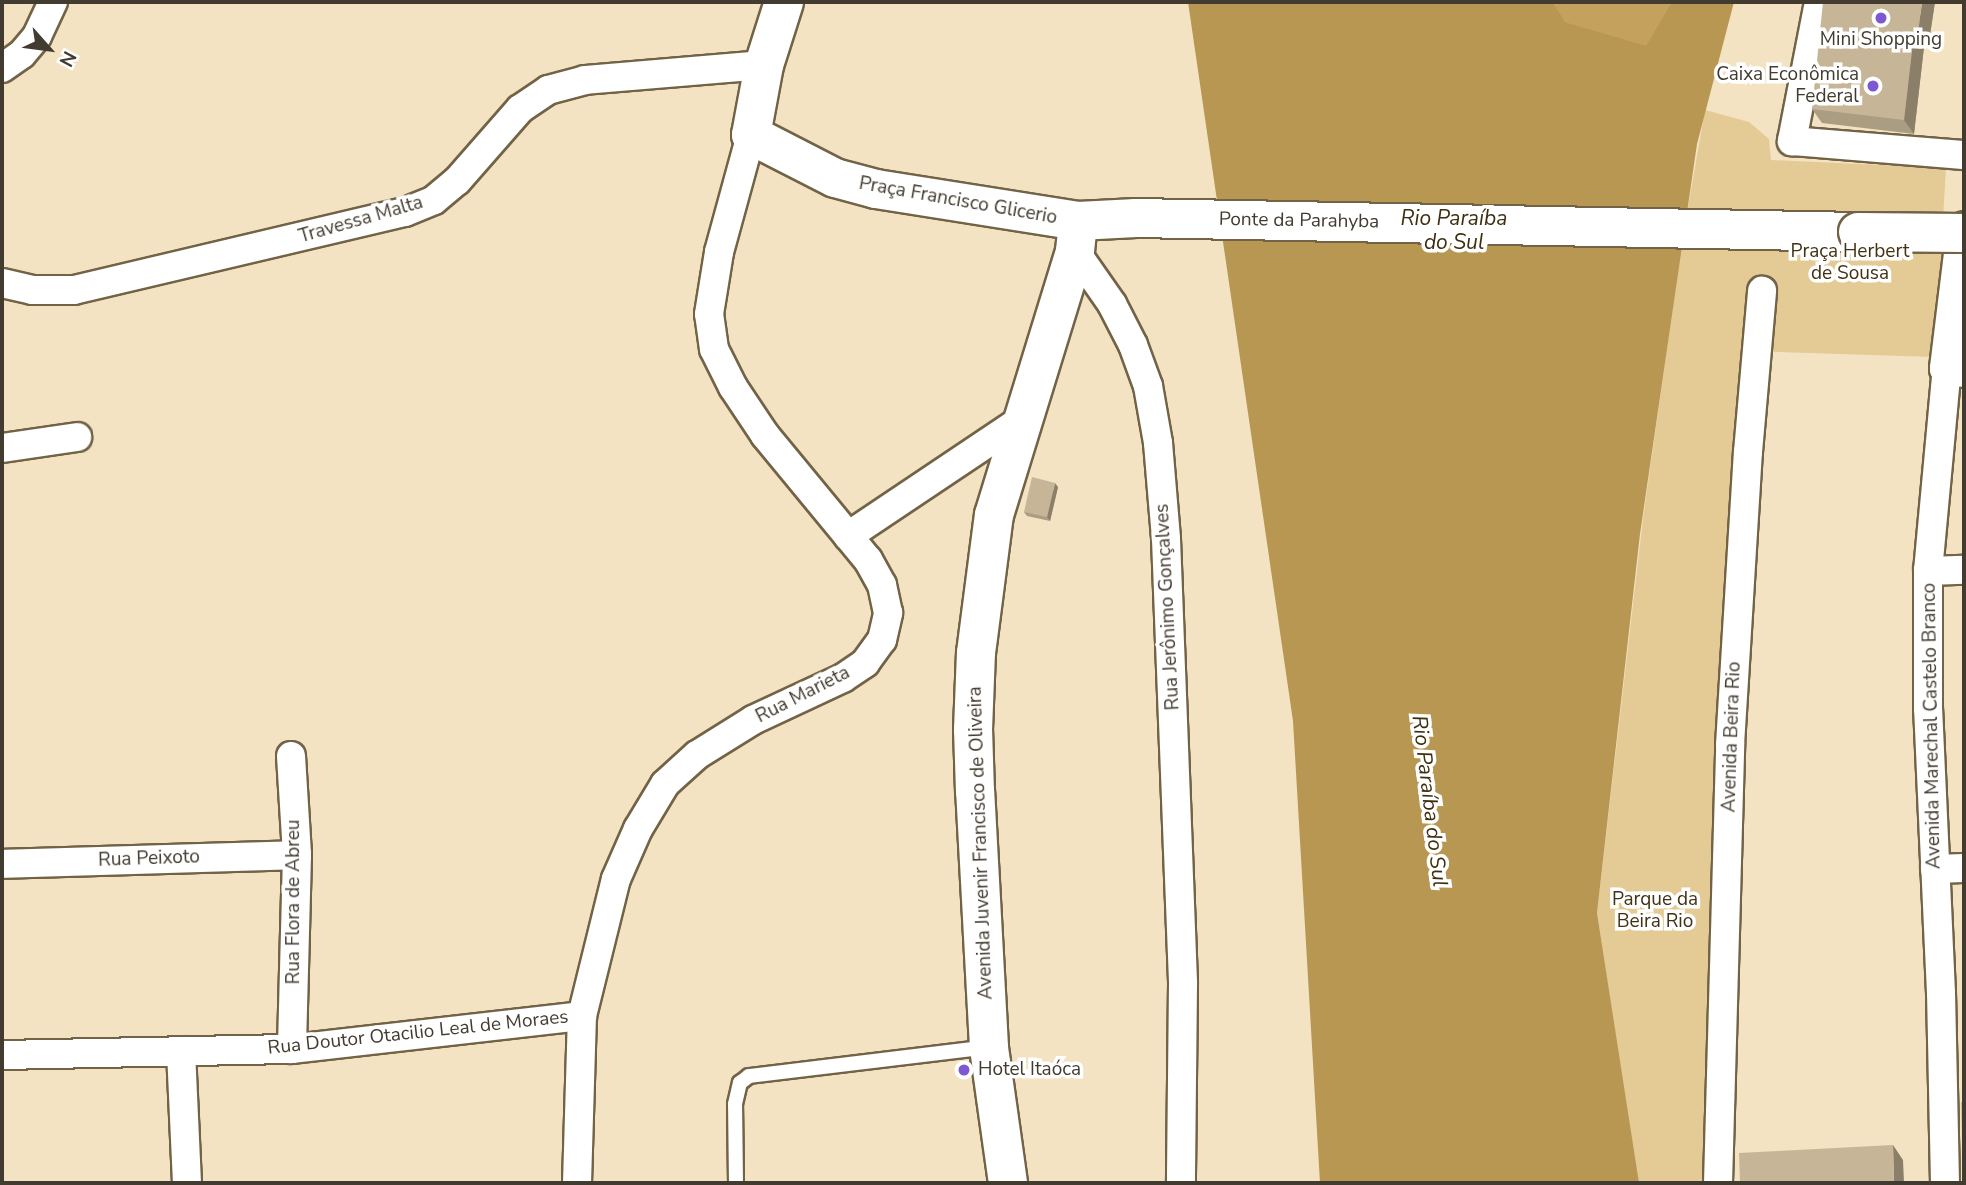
<!DOCTYPE html>
<meta charset="utf-8">
<style>
body{margin:0}
#map{position:relative;width:1966px;height:1185px;overflow:hidden;background:#f3e3c3;font-family:"Nunito Sans",sans-serif}
div>[style]{position:absolute}
.green>*{inset:0;background:#e4ca95}
.forest>*{inset:0;background:#c4a25e}
.water>*{inset:0;background:#b89752}
.roads{filter:drop-shadow(2px 0 #726347) drop-shadow(-2px 0 #726347) drop-shadow(0 2px #726347) drop-shadow(0 -2px #726347)}
.service>*{height:14px;margin:-7px;padding:0 7px;transform-origin:7px;border-radius:7px;background:#fff}
.minor>*{height:28px;margin:-14px;padding:0 14px;transform-origin:14px;border-radius:14px;background:#fff}
.tertiary>*{height:35px;margin:-17.5px;padding:0 17.5px;transform-origin:17.5px;border-radius:17.5px;background:#fff}
.secondary>*{height:38px;margin:-19px;padding:0 19px;transform-origin:19px;border-radius:19px;background:#fff}
.bridges{filter:drop-shadow(2px 0 #726347) drop-shadow(-2px 0 #726347) drop-shadow(0 2px #726347) drop-shadow(0 -2px #726347)}
.secondary-bridge>*{height:38px;margin:-19px;padding:0 19px;transform-origin:19px;border-radius:19px;background:#fff}
.wall>*{inset:0;background:#aa9d82}
.shaded-wall>*{inset:0;background:#8b7f6a}
.building>*{inset:0;background:#c6b697}
.dots>*{width:19px;height:19px;translate:-50% -50%;box-sizing:border-box;border:4px solid #fff;border-radius:50%}
span{translate:-50% -50%;white-space:nowrap;text-align:center;line-height:1.15;-webkit-text-stroke:7px #fff;paint-order:stroke}
.poi-label{font-size:19px;color:#423b2f}
.right{translate:-100% -50%;text-align:right}
.left{translate:0 -50%;text-align:left}
.street-label{font-size:19px;color:#423b2f}
.park-label{font-size:19px;color:#403213}
.water-label{font-size:21px;color:#3d2e0f;font-style:italic}
.frame{position:absolute;inset:0;border:4px solid #423b2f;pointer-events:none}
.north{position:absolute;left:14px;top:14px;width:70px;height:70px;-webkit-text-stroke:5px #fff;paint-order:stroke;rotate:118deg;font-size:19px;font-weight:700;line-height:28px;text-align:center;color:#423b2f}
.north::after{content:'';display:block;margin:auto;width:24px;height:32px;background:#423b2f;clip-path:polygon(50% 0,100% 100%,50% 72%,0 100%)}
</style>
<div id="map">
<div class="green">
<div style="clip-path:polygon(1705px 110px,1749px 122px,1769px 139px,1771px 160px,1946px 168px,1941px 253px,1964px 255px,1964px 358px,1748px 351px,1716px 743px,1712px 839px,1712px 1183px,1638px 1183px,1597px 913px,1643px 519px,1682px 242px)"></div>
</div>
<div class="forest">
<div style="clip-path:polygon(1553px 2px,1671px 2px,1646px 47px,1564px 22px)"></div>
</div>
<div class="water">
<div style="clip-path:polygon(1188px 2px,1553px 2px,1565px 22px,1646px 46px,1671px 2px,1734px 2px,1697px 144px,1640px 534px,1597px 913px,1639px 1183px,1320px 1183px,1293px 721px)"></div>
</div>
<div class="roads">
<div class="service">
<div style="left:736px;top:1183px;width:79px;rotate:-90.7deg"></div>
<div style="left:735px;top:1104px;width:22px;rotate:-77deg"></div>
<div style="left:740px;top:1083px;width:11px;rotate:-38deg"></div>
<div style="left:749px;top:1076px;width:241px;rotate:-6.9deg"></div>
</div>
<div class="minor">
<div style="left:1819px;top:2px;width:142px;rotate:101deg"></div>
<div style="left:1792px;top:141px;width:173px;rotate:4.7deg"></div>
<div style="left:2px;top:68px;width:24px;rotate:-35deg"></div>
<div style="left:22px;top:54px;width:23px;rotate:-50deg"></div>
<div style="left:37px;top:36px;width:38px;rotate:-65deg"></div>
<div style="left:1075px;top:251px;width:65px;rotate:55.1deg"></div>
<div style="left:1112px;top:304px;width:46px;rotate:62.9deg"></div>
<div style="left:1133px;top:345px;width:44px;rotate:69.9deg"></div>
<div style="left:1148px;top:386px;width:58px;rotate:80deg"></div>
<div style="left:1158px;top:443px;width:96px;rotate:85.2deg"></div>
<div style="left:1166px;top:539px;width:445px;rotate:87.8deg"></div>
<div style="left:1183px;top:984px;width:199px;rotate:90.6deg"></div>
<div style="left:2px;top:283px;width:31px;rotate:13deg"></div>
<div style="left:32px;top:290px;width:42px"></div>
<div style="left:74px;top:290px;width:340px;rotate:-13.3deg"></div>
<div style="left:405px;top:212px;width:31px;rotate:-22deg"></div>
<div style="left:434px;top:200px;width:30px;rotate:-40deg"></div>
<div style="left:457px;top:181px;width:96px;rotate:-48.8deg"></div>
<div style="left:520px;top:109px;width:34px;rotate:-34deg"></div>
<div style="left:548px;top:90px;width:38px;rotate:-15deg"></div>
<div style="left:585px;top:80px;width:180px;rotate:-4.8deg"></div>
<div style="left:2px;top:448px;width:76px;rotate:-8.3deg"></div>
<div style="left:848px;top:536px;width:208px;rotate:-33.8deg"></div>
<div style="left:1928px;top:571px;width:36px;rotate:-2deg"></div>
<div style="left:291px;top:756px;width:99px;rotate:86.5deg"></div>
<div style="left:297px;top:855px;width:194px;rotate:91.5deg"></div>
<div style="left:2px;top:864px;width:295px;rotate:-1.7deg"></div>
<div style="left:1935px;top:869px;width:29px;rotate:-2deg"></div>
<div style="left:181px;top:1051px;width:132px;rotate:87.4deg"></div>
<div style="left:2px;top:1055px;width:290px;rotate:-1.2deg"></div>
<div style="left:292px;top:1049px;width:292px;rotate:-6.5deg"></div>
<div style="left:577px;top:1183px;width:167px;rotate:-88.3deg"></div>
<div style="left:582px;top:1016px;width:141px;rotate:-76.1deg"></div>
<div style="left:616px;top:879px;width:55px;rotate:-66.3deg"></div>
<div style="left:638px;top:829px;width:52px;rotate:-59deg"></div>
<div style="left:665px;top:784px;width:43px;rotate:-42.2deg"></div>
<div style="left:697px;top:755px;width:66px;rotate:-32deg"></div>
<div style="left:753px;top:720px;width:99px;rotate:-25deg"></div>
<div style="left:843px;top:678px;width:27px;rotate:-34deg"></div>
<div style="left:865px;top:663px;width:29px;rotate:-54deg"></div>
<div style="left:882px;top:640px;width:28px;rotate:-77deg"></div>
<div style="left:888px;top:613px;width:29px;rotate:-102deg"></div>
<div style="left:882px;top:585px;width:29px;rotate:-119deg"></div>
<div style="left:868px;top:560px;width:162px;rotate:-129.5deg"></div>
<div style="left:765px;top:435px;width:58px;rotate:-123.7deg"></div>
<div style="left:733px;top:387px;width:42px;rotate:-116.6deg"></div>
<div style="left:714px;top:349px;width:35px;rotate:-98deg"></div>
<div style="left:709px;top:314px;width:63px;rotate:-80.8deg"></div>
<div style="left:719px;top:252px;width:121px;rotate:-74.7deg"></div>
<div style="left:1718px;top:1183px;width:438px;rotate:-88.4deg"></div>
<div style="left:1730px;top:745px;width:294px;rotate:-86.5deg"></div>
<div style="left:1748px;top:452px;width:162px;rotate:-85deg"></div>
<div style="left:1945px;top:1183px;width:190px;rotate:-91.2deg"></div>
<div style="left:1941px;top:993px;width:284px;rotate:-92.6deg"></div>
<div style="left:1928px;top:709px;width:138px;rotate:-90deg"></div>
<div style="left:1928px;top:571px;width:204px;rotate:-84.7deg"></div>
</div>
<div class="tertiary">
<div style="left:1964px;top:229px;width:140px;rotate:97deg"></div>
<div style="left:1947px;top:368px;width:17px;rotate:3deg"></div>
</div>
<div class="secondary">
<div style="left:784px;top:2px;width:66px;rotate:107.6deg"></div>
<div style="left:764px;top:65px;width:71px;rotate:100.5deg"></div>
<div style="left:751px;top:135px;width:94px;rotate:27.1deg"></div>
<div style="left:835px;top:178px;width:42px;rotate:15deg"></div>
<div style="left:876px;top:189px;width:205px;rotate:9deg"></div>
<div style="left:1078px;top:221px;width:58px;rotate:-3deg"></div>
<div style="left:1136px;top:218px;width:722px;rotate:1.11deg"></div>
<div style="left:1008px;top:1183px;width:137px;rotate:-98deg"></div>
<div style="left:989px;top:1047px;width:255px;rotate:-93.1deg"></div>
<div style="left:975px;top:792px;width:62px;rotate:-91.8deg"></div>
<div style="left:973px;top:730px;width:77px;rotate:-87.8deg"></div>
<div style="left:976px;top:653px;width:139px;rotate:-82.6deg"></div>
<div style="left:994px;top:515px;width:276px;rotate:-72.9deg"></div>
<div style="left:1075px;top:251px;width:30px;rotate:-84deg"></div>
</div>
</div>
<div class="bridges">
<div class="secondary-bridge">
<div style="left:1858px;top:232px;width:106px;rotate:0.5deg"></div>
</div>
</div>
<div class="wall">
<div style="clip-path:polygon(1935px 2px,1928px 48px,1924px 47px,1914px 134px,1822px 123px,1812px 109px)"></div>
<div style="clip-path:polygon(1058px 487px,1050px 521px,1027px 516px,1024px 512px)"></div>
</div>
<div class="shaded-wall">
<div style="clip-path:polygon(1922px 2px,1935px 2px,1928px 48px,1918px 33px)"></div>
<div style="clip-path:polygon(1914px 33px,1924px 47px,1914px 134px,1904px 120px)"></div>
<div style="clip-path:polygon(1055px 483px,1058px 487px,1050px 521px,1047px 517px)"></div>
<div style="clip-path:polygon(1893px 1145px,1903px 1160px,1904px 1183px,1894px 1183px)"></div>
</div>
<div class="building">
<div style="clip-path:polygon(1823px 2px,1922px 2px,1918px 33px,1914px 33px,1904px 120px,1812px 109px)"></div>
<div style="clip-path:polygon(1964px 396px,1964px 469px,1962px 468px)"></div>
<div style="clip-path:polygon(1032px 477px,1055px 483px,1047px 517px,1024px 512px)"></div>
<div style="clip-path:polygon(1961px 1102px,1964px 1102px,1964px 1183px,1963px 1183px)"></div>
<div style="clip-path:polygon(1893px 1145px,1894px 1183px,1740px 1183px,1739px 1153px)"></div>
</div>
<div class="dots">
<div style="left:1881px;top:18px;background:#7d58d2"></div>
<div style="left:1873px;top:86px;background:#7d58d2"></div>
<div style="left:964px;top:1070px;background:#7d58d2"></div>
</div>
<div class="poi-label">
<span style="left:1881px;top:40px">Mini Shopping</span>
<span class="right" style="left:1859px;top:86px">Caixa Econômica<br>Federal</span>
<span class="left" style="left:978px;top:1070px">Hotel Itaóca</span>
</div>
<div class="street-label">
<span style="left:958px;top:201px;rotate:10deg">Praça Francisco Glicerio</span>
<span style="left:361px;top:220px;rotate:-16deg">Travessa Malta</span>
<span style="left:1299px;top:221px;rotate:1deg">Ponte da Parahyba</span>
<span style="left:1168px;top:607px;rotate:-93deg">Rua Jerônimo Gonçalves</span>
<span style="left:803px;top:695px;rotate:-27deg">Rua Marieta</span>
<span style="left:1932px;top:726px;rotate:-91deg">Avenida Marechal Castelo Branco</span>
<span style="left:1732px;top:737px;rotate:-88deg">Avenida Beira Rio</span>
<span style="left:981px;top:843px;rotate:-92deg">Avenida Juvenir Francisco de Oliveira</span>
<span style="left:149px;top:859px;rotate:-2deg">Rua Peixoto</span>
<span style="left:294px;top:902px;rotate:-90deg">Rua Flora de Abreu</span>
<span style="left:418px;top:1033px;rotate:-6deg">Rua Doutor Otacilio Leal de Moraes</span>
</div>
<div class="park-label">
<span style="left:1850px;top:263px">Praça Herbert<br>de Sousa</span>
<span style="left:1655px;top:911px">Parque da<br>Beira Rio</span>
</div>
<div class="water-label">
<span style="left:1454px;top:230px">Rio Paraíba<br>do Sul</span>
<span style="left:1430px;top:801px;rotate:83deg">Rio Paraíba do Sul</span>
</div>
<div class="frame"></div>
<div class="north">N</div>
</div>
